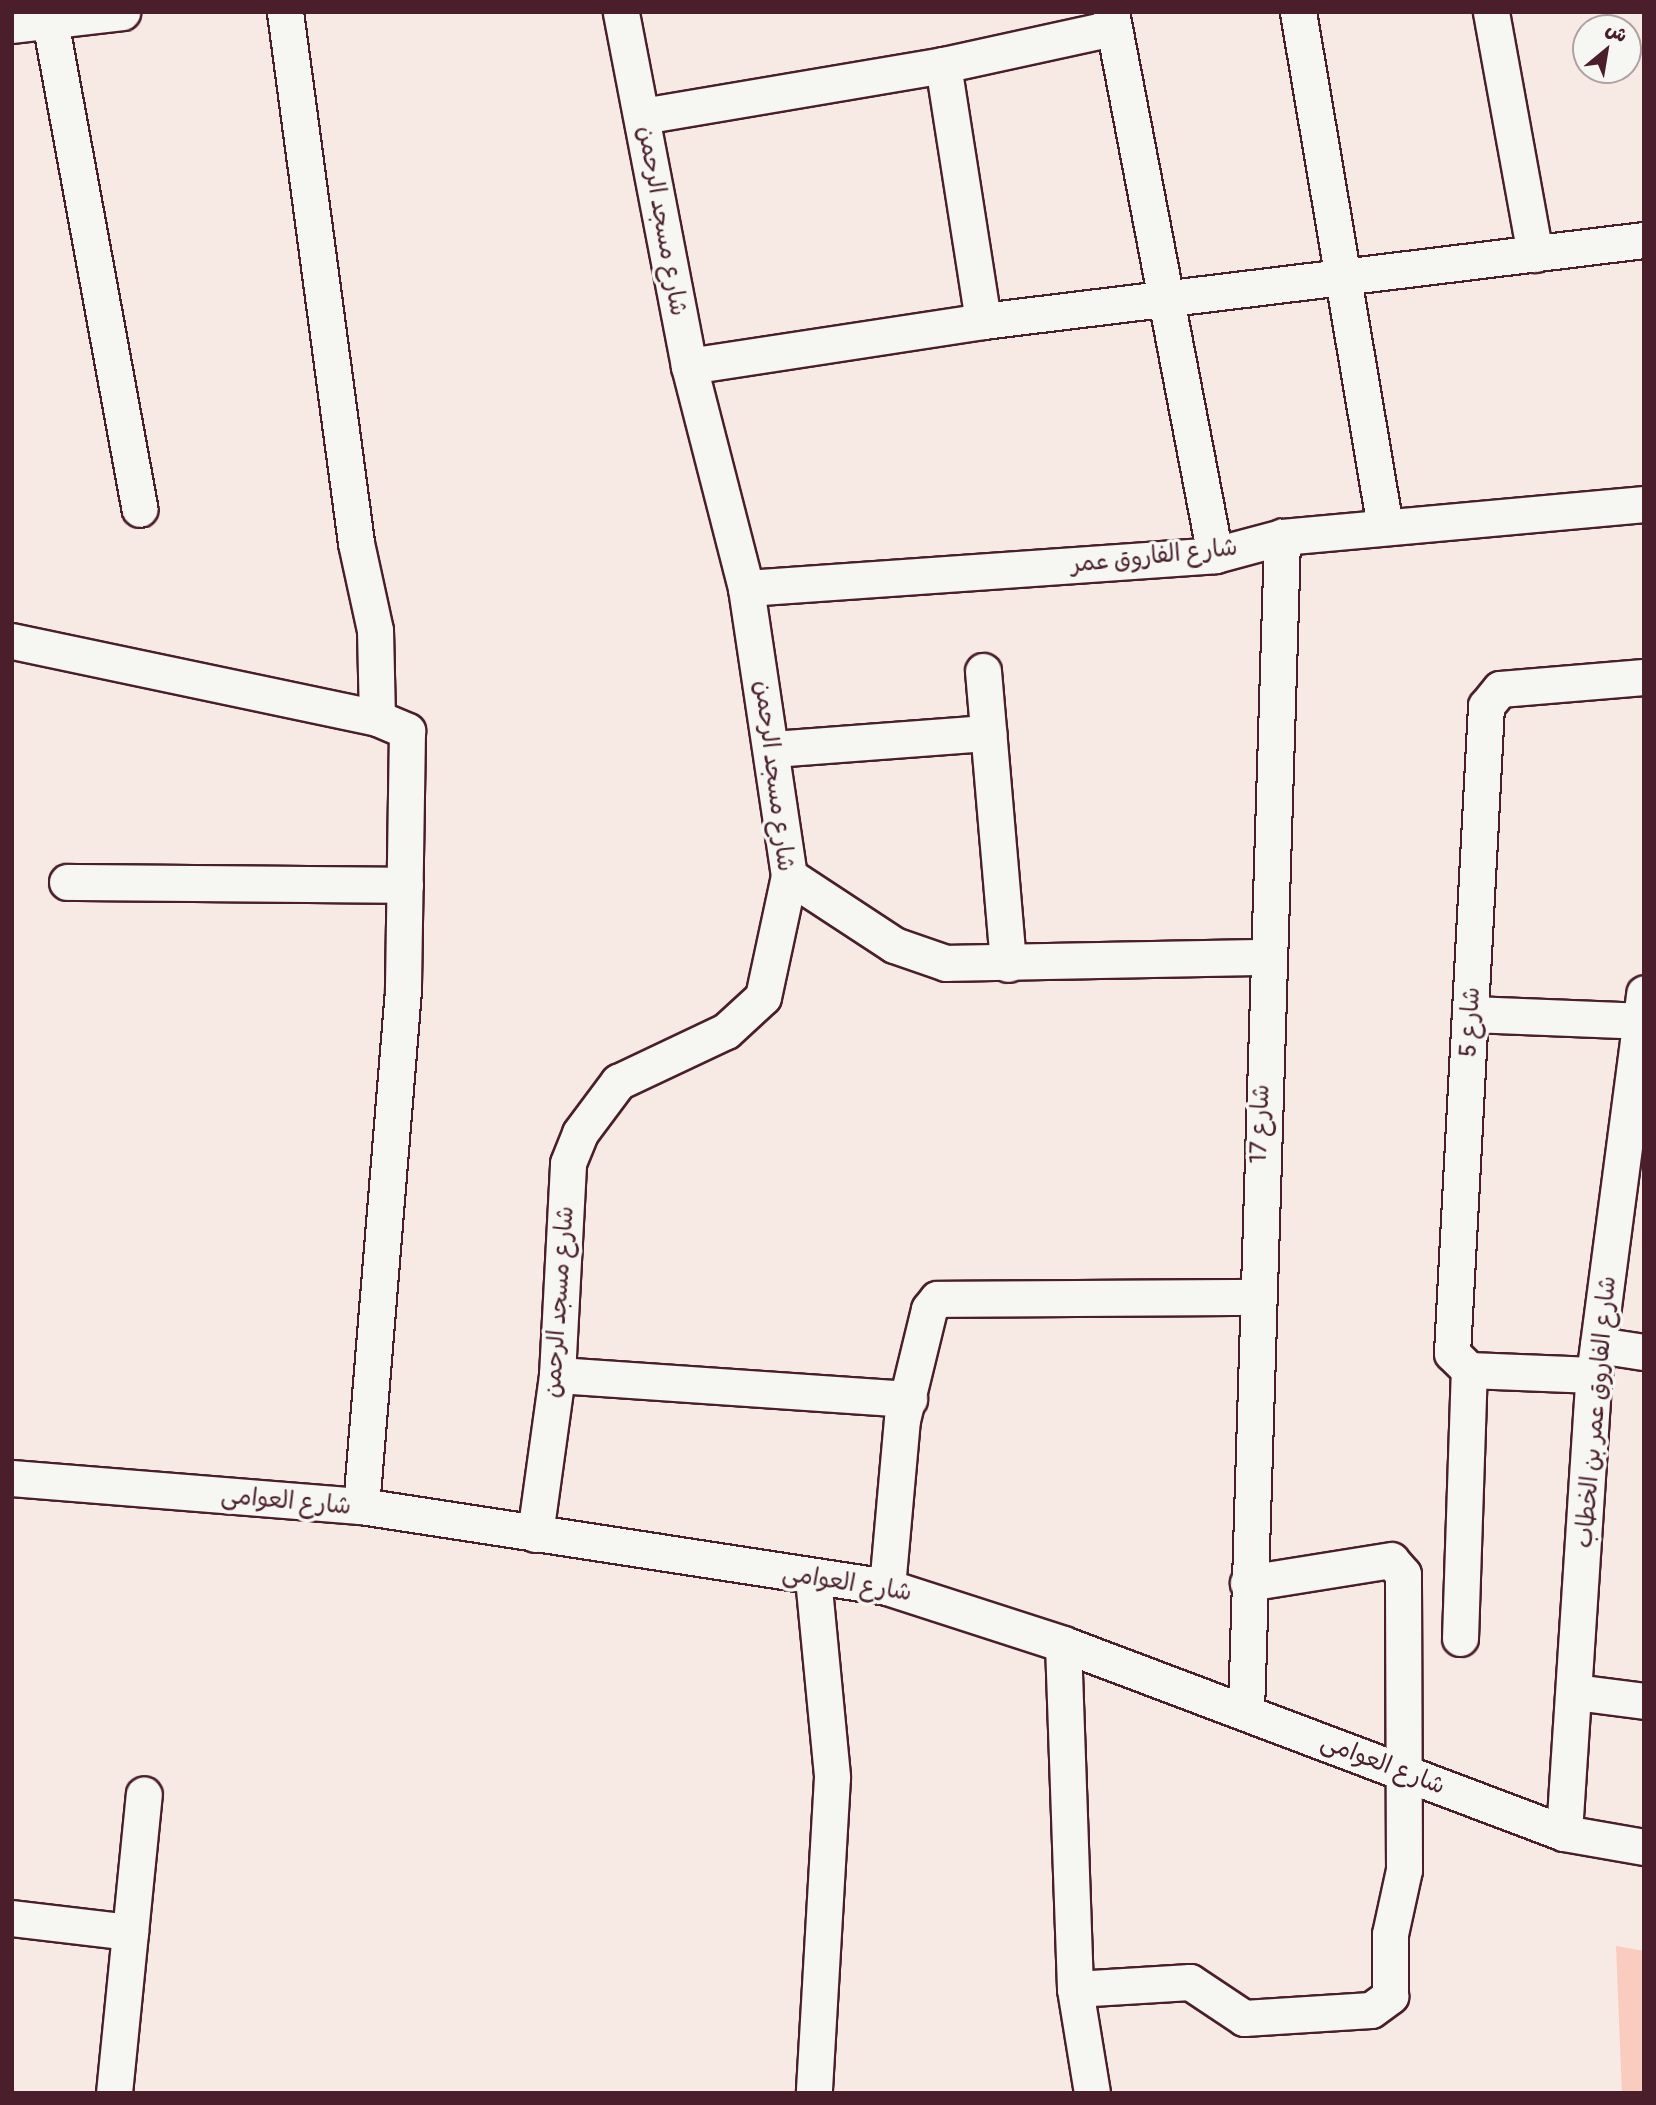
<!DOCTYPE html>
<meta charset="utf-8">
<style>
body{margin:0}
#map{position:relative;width:1656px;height:2105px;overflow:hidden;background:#f7e9e3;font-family:Pangolin,"Playpen Sans Arabic",sans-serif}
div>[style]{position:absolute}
.building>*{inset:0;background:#facbbf}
.roads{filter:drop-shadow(2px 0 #4a1f2b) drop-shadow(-2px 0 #4a1f2b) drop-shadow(0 2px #4a1f2b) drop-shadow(0 -2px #4a1f2b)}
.street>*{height:35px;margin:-17.5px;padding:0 17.5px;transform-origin:17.5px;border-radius:17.5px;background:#f6f6f2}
span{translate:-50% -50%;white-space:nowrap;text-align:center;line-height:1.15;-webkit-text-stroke:7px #f6f6f2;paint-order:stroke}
.street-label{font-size:24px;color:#4a1f2b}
.frame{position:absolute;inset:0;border:14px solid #4a1f2b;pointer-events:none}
.north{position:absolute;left:1572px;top:14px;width:70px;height:70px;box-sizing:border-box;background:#f6f6f2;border:2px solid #b1a0a2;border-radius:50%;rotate:30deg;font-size:19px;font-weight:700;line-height:28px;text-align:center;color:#4a1f2b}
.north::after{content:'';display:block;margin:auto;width:24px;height:32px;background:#4a1f2b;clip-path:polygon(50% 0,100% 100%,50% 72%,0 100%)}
</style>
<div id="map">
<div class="building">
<div style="clip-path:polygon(1616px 1946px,1644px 1951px,1644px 2093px,1622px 2093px)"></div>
</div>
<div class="roads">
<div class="street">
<div style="left:285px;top:12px;width:536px;rotate:82.38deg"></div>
<div style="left:356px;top:543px;width:89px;rotate:77.7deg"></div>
<div style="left:375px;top:630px;width:88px;rotate:88.7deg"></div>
<div style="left:1111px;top:12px;width:553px;rotate:79.16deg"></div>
<div style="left:1298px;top:12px;width:522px;rotate:80.41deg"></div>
<div style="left:1491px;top:12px;width:246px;rotate:79.7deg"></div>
<div style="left:50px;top:21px;width:496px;rotate:79.6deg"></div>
<div style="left:12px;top:25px;width:111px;rotate:-6.7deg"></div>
<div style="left:943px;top:65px;width:259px;rotate:81.1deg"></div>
<div style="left:642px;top:116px;width:305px;rotate:-9.6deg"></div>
<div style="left:943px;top:65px;width:174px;rotate:-12.3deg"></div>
<div style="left:689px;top:366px;width:297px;rotate:-8.7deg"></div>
<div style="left:983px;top:321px;width:666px;rotate:-6.99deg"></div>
<div style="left:746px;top:588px;width:470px;rotate:-4deg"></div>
<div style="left:1215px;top:555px;width:69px;rotate:-15deg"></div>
<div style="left:1282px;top:537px;width:364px;rotate:-5.2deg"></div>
<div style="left:12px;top:641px;width:373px;rotate:11.9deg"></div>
<div style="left:377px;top:718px;width:33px;rotate:23deg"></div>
<div style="left:407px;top:731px;width:259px;rotate:90.9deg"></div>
<div style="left:403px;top:990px;width:518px;rotate:94.65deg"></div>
<div style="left:983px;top:671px;width:294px;rotate:85.1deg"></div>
<div style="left:774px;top:749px;width:215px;rotate:-4.3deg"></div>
<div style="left:789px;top:876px;width:126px;rotate:33.3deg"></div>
<div style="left:894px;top:945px;width:55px;rotate:19.1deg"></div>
<div style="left:946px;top:963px;width:320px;rotate:-1.1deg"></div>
<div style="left:67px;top:882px;width:338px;rotate:0.5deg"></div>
<div style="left:1470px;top:1014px;width:171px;rotate:2.3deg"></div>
<div style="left:1598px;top:1345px;width:47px;rotate:8.7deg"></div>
<div style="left:557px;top:1375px;width:353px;rotate:3.9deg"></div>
<div style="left:1594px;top:1375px;width:125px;rotate:-177.7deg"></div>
<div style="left:1469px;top:1370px;width:24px;rotate:-135deg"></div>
<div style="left:1452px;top:1353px;width:648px;rotate:-86.99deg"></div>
<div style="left:1486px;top:706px;width:22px;rotate:-51deg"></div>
<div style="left:1500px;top:689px;width:144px;rotate:-4.8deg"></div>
<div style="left:12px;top:1478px;width:350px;rotate:4.6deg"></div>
<div style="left:361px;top:1506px;width:532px;rotate:8.75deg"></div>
<div style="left:887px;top:1587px;width:185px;rotate:17.9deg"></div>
<div style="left:1063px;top:1644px;width:535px;rotate:20.67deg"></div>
<div style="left:1564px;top:1833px;width:81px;rotate:9.9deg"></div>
<div style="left:535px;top:1534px;width:161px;rotate:-82.1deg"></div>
<div style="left:557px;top:1375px;width:212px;rotate:-87deg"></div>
<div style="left:568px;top:1163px;width:32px;rotate:-68deg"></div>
<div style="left:580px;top:1133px;width:64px;rotate:-53.3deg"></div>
<div style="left:618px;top:1082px;width:119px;rotate:-25.3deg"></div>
<div style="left:726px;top:1031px;width:50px;rotate:-42.6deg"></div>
<div style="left:763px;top:997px;width:124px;rotate:-77.9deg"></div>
<div style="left:789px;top:876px;width:291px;rotate:-98.5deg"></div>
<div style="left:746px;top:588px;width:229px;rotate:-104.4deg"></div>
<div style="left:689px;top:366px;width:360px;rotate:-100.9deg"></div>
<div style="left:813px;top:1578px;width:200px;rotate:84.5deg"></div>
<div style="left:832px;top:1777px;width:317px;rotate:93.3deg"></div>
<div style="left:887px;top:1587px;width:168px;rotate:-84.9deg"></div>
<div style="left:902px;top:1420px;width:114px;rotate:-76.3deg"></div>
<div style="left:929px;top:1309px;width:13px;rotate:-51deg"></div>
<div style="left:937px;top:1299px;width:317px;rotate:-0.4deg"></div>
<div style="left:1460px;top:1638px;width:268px;rotate:-88.1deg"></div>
<div style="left:1063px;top:1644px;width:345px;rotate:88deg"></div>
<div style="left:1075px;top:1989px;width:105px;rotate:80.7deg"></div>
<div style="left:1575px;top:1692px;width:70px;rotate:7.4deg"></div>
<div style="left:1246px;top:1711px;width:1175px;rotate:-88.24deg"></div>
<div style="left:1564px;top:1833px;width:459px;rotate:-86.3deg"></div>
<div style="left:1594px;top:1375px;width:385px;rotate:-82.5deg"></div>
<div style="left:12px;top:1918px;width:119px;rotate:6.8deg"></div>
<div style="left:1075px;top:1989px;width:115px;rotate:-3.5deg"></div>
<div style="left:1190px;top:1982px;width:65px;rotate:33.7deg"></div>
<div style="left:1244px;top:2018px;width:127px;rotate:-3.6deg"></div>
<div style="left:1371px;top:2010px;width:24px;rotate:-36deg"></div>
<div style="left:1390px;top:1996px;width:62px;rotate:-90deg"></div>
<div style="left:1390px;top:1934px;width:66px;rotate:-77.7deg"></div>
<div style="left:1404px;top:1870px;width:296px;rotate:-90.2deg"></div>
<div style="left:1403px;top:1574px;width:18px;rotate:-131deg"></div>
<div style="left:1391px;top:1560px;width:145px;rotate:170.9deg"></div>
<div style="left:114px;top:2093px;width:300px;rotate:-84.3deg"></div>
</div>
</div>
<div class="street-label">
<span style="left:662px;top:221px;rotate:80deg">شارع مسجد الرحمن</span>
<span style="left:1154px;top:556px;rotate:-6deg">شارع الفاروق عمر</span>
<span style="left:774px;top:776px;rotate:83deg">شارع مسجد الرحمن</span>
<span style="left:1470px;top:1022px;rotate:-87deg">شارع 5</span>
<span style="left:1260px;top:1124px;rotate:-88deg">شارع 17</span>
<span style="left:559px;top:1302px;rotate:-86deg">شارع مسجد الرحمن</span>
<span style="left:1596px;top:1412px;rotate:-85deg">شارع الفاروق عمر بن الخطاب</span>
<span style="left:286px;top:1501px;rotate:5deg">شارع العوامى</span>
<span style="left:847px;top:1583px;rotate:9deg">شارع العوامى</span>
<span style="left:1383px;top:1764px;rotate:21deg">شارع العوامى</span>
</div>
<div class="frame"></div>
<div class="north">ش</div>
</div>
